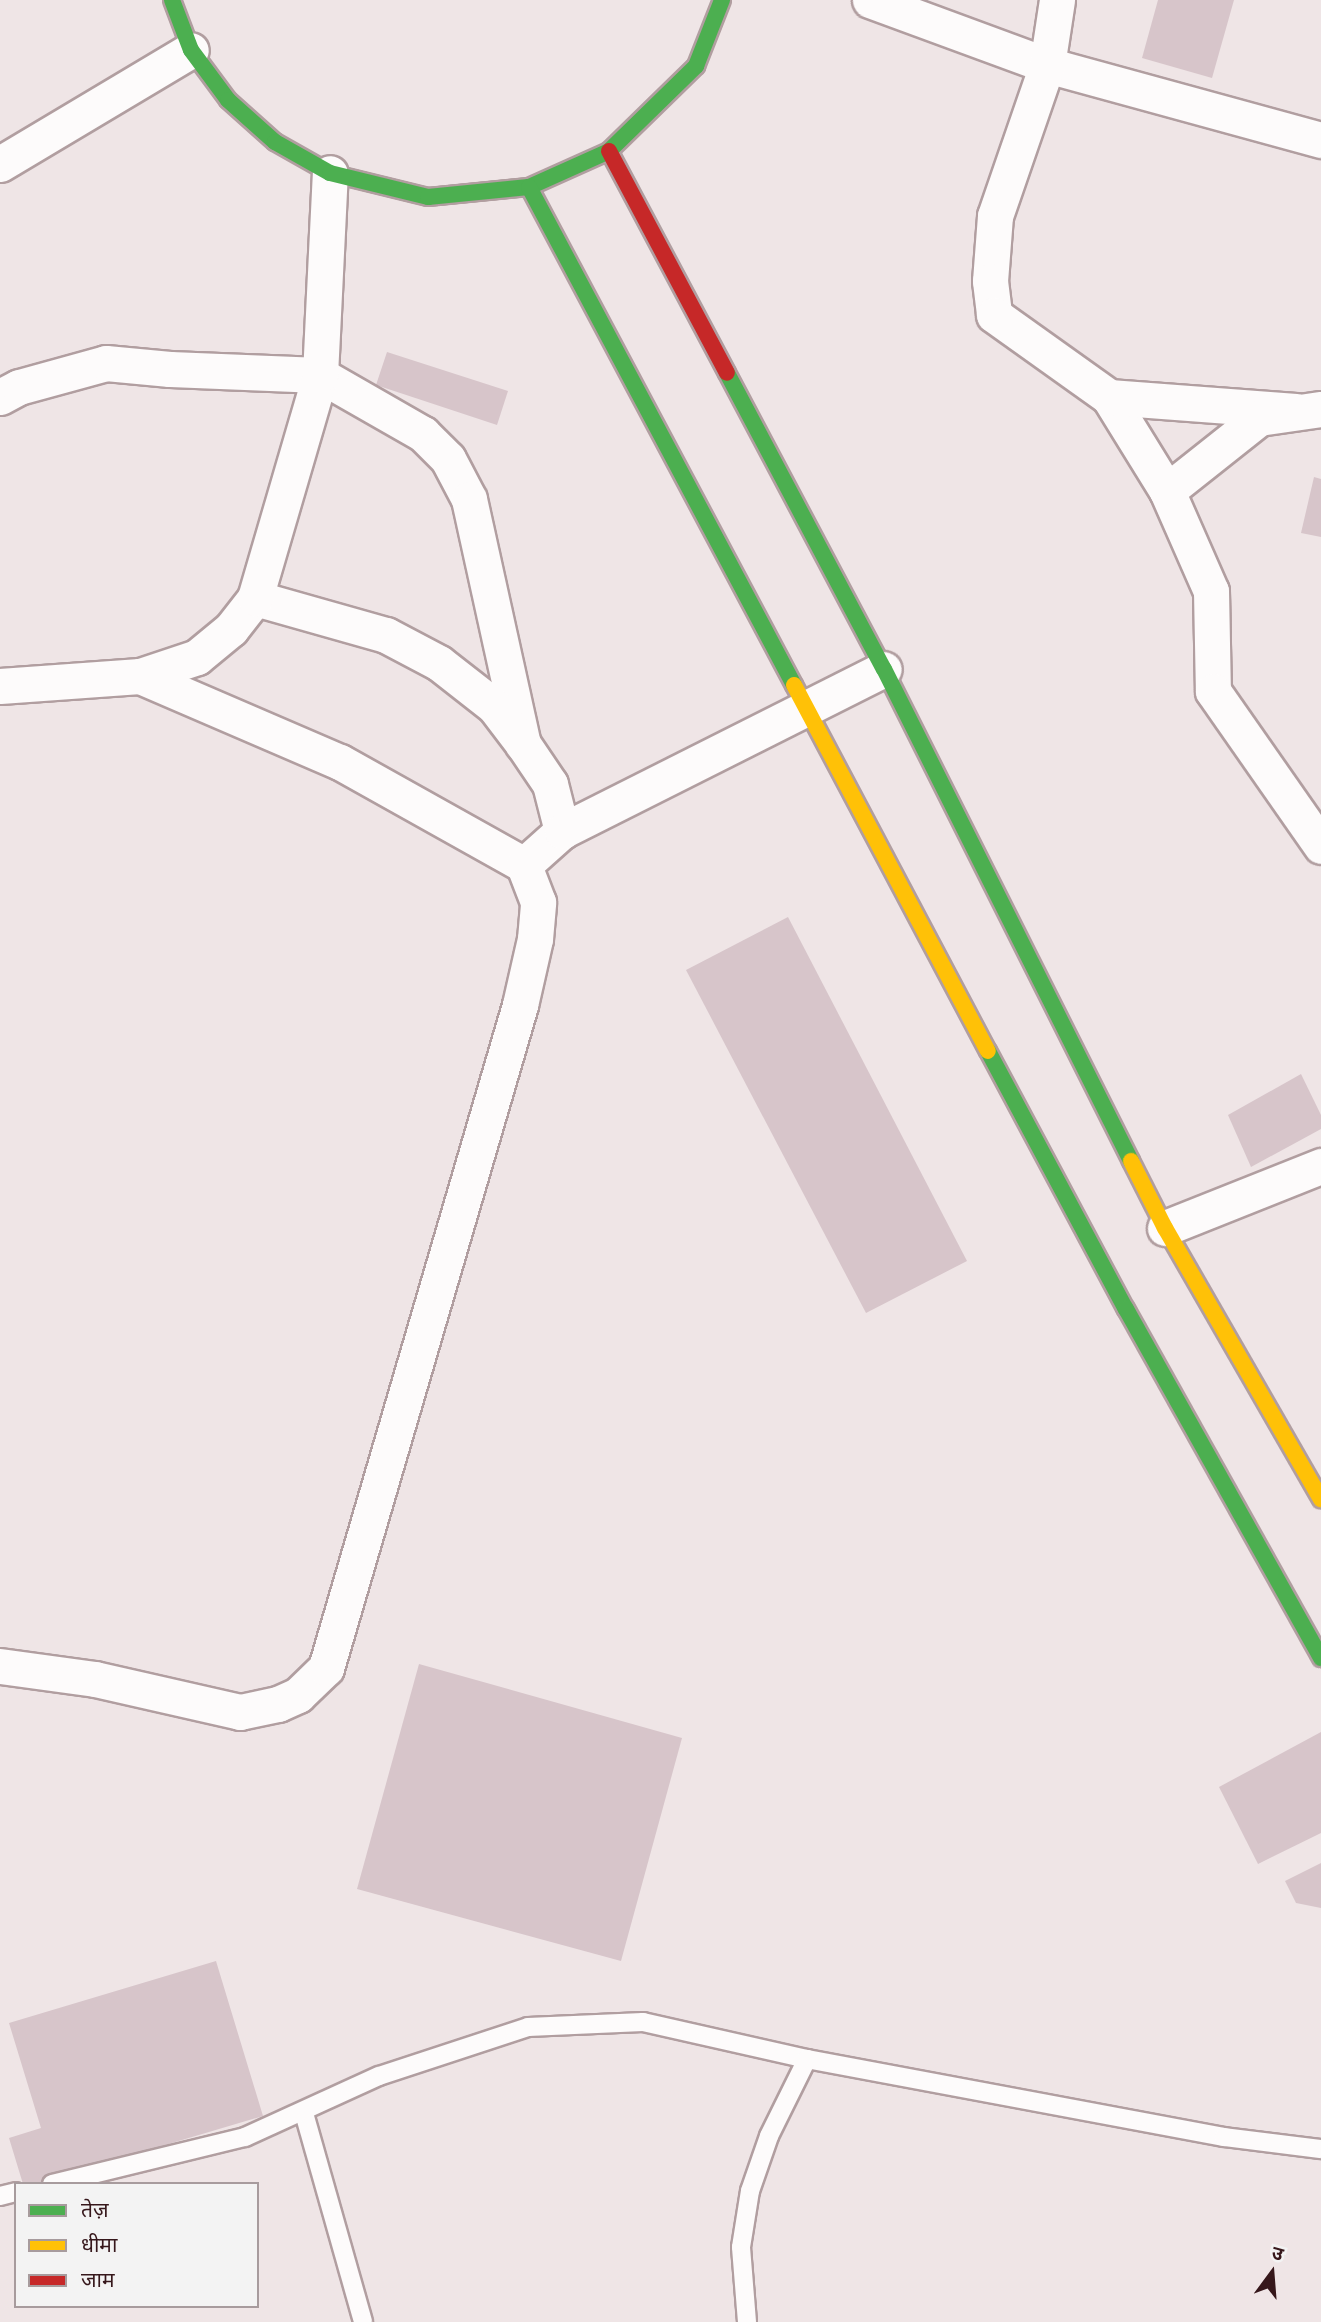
<!DOCTYPE html>
<meta charset="utf-8">
<style>
body{margin:0}
#map{position:relative;width:1321px;height:2322px;overflow:hidden;background:#efe5e6;font-family:"Exo 2","Noto Sans Devanagari",sans-serif}
div>[style]{position:absolute}
.building>*{inset:0;background:#d7c5ca}
.roads{filter:drop-shadow(2px 0 #b19ea0) drop-shadow(-2px 0 #b19ea0) drop-shadow(0 2px #b19ea0) drop-shadow(0 -2px #b19ea0)}
.lane>*{height:18px;margin:-9px;padding:0 9px;transform-origin:9px;border-radius:9px;background:#fdfbfb}
.street>*{height:35px;margin:-17.5px;padding:0 17.5px;transform-origin:17.5px;border-radius:17.5px;background:#fdfbfb}
.fast>*{height:16px;margin:-8px;padding:0 8px;transform-origin:8px;border-radius:8px;background:#4caf50}
.slow>*{height:16px;margin:-8px;padding:0 8px;transform-origin:8px;border-radius:8px;background:#ffc107}
.jam>*{height:16px;margin:-8px;padding:0 8px;transform-origin:8px;border-radius:8px;background:#c62828}
span{translate:-50% -50%;white-space:nowrap;text-align:center;line-height:1.15;-webkit-text-stroke:6px #f3f3f3;paint-order:stroke}
.legend{position:absolute;left:14px;top:2182px;width:245px;height:126px;box-sizing:border-box;background:#f3f3f3;border:2px solid #a79b9d;margin:0;padding:9px 12px;list-style:none;font-size:21px;color:#36171b}
.legend li{display:flex;align-items:center;gap:14px;height:35px}
.legend b{width:35px;border:2px solid #a79b9d}
.north{position:absolute;left:1237px;top:2238px;width:70px;height:70px;-webkit-text-stroke:5px #f3f3f3;paint-order:stroke;rotate:16deg;font-size:19px;font-weight:700;line-height:28px;text-align:center;color:#36171b}
.north::after{content:'';display:block;margin:auto;width:24px;height:32px;background:#36171b;clip-path:polygon(50% 0,100% 100%,50% 72%,0 100%)}
</style>
<div id="map">
<div class="building">
<div style="clip-path:polygon(1158px 0,1234px 0,1212px 78px,1142px 58px)"></div>
<div style="clip-path:polygon(387px 352px,508px 391px,497px 425px,376px 385px)"></div>
<div style="clip-path:polygon(1314px 477px,1321px 479px,1321px 537px,1301px 533px)"></div>
<div style="clip-path:polygon(788px 917px,967px 1261px,866px 1313px,686px 970px)"></div>
<div style="clip-path:polygon(1301px 1074px,1321px 1115px,1321px 1129px,1251px 1167px,1228px 1115px)"></div>
<div style="clip-path:polygon(419px 1664px,682px 1738px,621px 1961px,357px 1889px)"></div>
<div style="clip-path:polygon(1321px 1732px,1321px 1833px,1258px 1864px,1219px 1787px)"></div>
<div style="clip-path:polygon(1321px 1863px,1321px 1908px,1296px 1903px,1285px 1881px)"></div>
<div style="clip-path:polygon(216px 1961px,263px 2116px,34px 2184px,23px 2184px,9px 2138px,41px 2128px,9px 2023px)"></div>
</div>
<div class="roads">
<div class="lane">
<div style="left:304px;top:2113px;width:217px;rotate:74.2deg"></div>
<div style="left:52px;top:2184px;width:199px;rotate:-13.7deg"></div>
<div style="left:245px;top:2137px;width:147px;rotate:-24.5deg"></div>
<div style="left:379px;top:2076px;width:157px;rotate:-18.2deg"></div>
<div style="left:528px;top:2027px;width:115px;rotate:-2.5deg"></div>
<div style="left:643px;top:2022px;width:168px;rotate:12.7deg"></div>
<div style="left:807px;top:2059px;width:424px;rotate:10.6deg"></div>
<div style="left:1224px;top:2137px;width:98px;rotate:7.1deg"></div>
<div style="left:0;top:2196px;width:16px;rotate:-14deg"></div>
<div style="left:747px;top:2322px;width:75px;rotate:-94.6deg"></div>
<div style="left:741px;top:2247px;width:57px;rotate:-80.9deg"></div>
<div style="left:750px;top:2191px;width:58px;rotate:-70.9deg"></div>
<div style="left:769px;top:2136px;width:86px;rotate:-63.7deg"></div>
</div>
<div class="street">
<div style="left:870px;top:0;width:189px;rotate:20.2deg"></div>
<div style="left:1047px;top:65px;width:284px;rotate:15.3deg"></div>
<div style="left:1057px;top:0;width:66px;rotate:98.7deg"></div>
<div style="left:1047px;top:65px;width:160px;rotate:109deg"></div>
<div style="left:995px;top:216px;width:65px;rotate:94.4deg"></div>
<div style="left:990px;top:281px;width:34px;rotate:83deg"></div>
<div style="left:994px;top:315px;width:141px;rotate:35.5deg"></div>
<div style="left:1109px;top:397px;width:110px;rotate:58.3deg"></div>
<div style="left:1167px;top:491px;width:109px;rotate:66.3deg"></div>
<div style="left:1211px;top:591px;width:100px;rotate:88.9deg"></div>
<div style="left:1213px;top:691px;width:189px;rotate:55.1deg"></div>
<div style="left:0;top:164px;width:222px;rotate:-30.8deg"></div>
<div style="left:0;top:397px;width:21px;rotate:-28deg"></div>
<div style="left:19px;top:387px;width:90px;rotate:-15.4deg"></div>
<div style="left:106px;top:363px;width:64px;rotate:5.4deg"></div>
<div style="left:170px;top:369px;width:150px;rotate:2.3deg"></div>
<div style="left:320px;top:375px;width:119px;rotate:29.8deg"></div>
<div style="left:423px;top:434px;width:35px;rotate:45deg"></div>
<div style="left:448px;top:459px;width:45px;rotate:62.3deg"></div>
<div style="left:469px;top:499px;width:251px;rotate:77.6deg"></div>
<div style="left:1109px;top:397px;width:187px;rotate:4.3deg"></div>
<div style="left:1167px;top:491px;width:117px;rotate:-38.4deg"></div>
<div style="left:1259px;top:418px;width:63px;rotate:-8.3deg"></div>
<div style="left:255px;top:598px;width:136px;rotate:15.8deg"></div>
<div style="left:386px;top:635px;width:60px;rotate:27.8deg"></div>
<div style="left:439px;top:663px;width:70px;rotate:38deg"></div>
<div style="left:494px;top:706px;width:48px;rotate:52.7deg"></div>
<div style="left:523px;top:744px;width:48px;rotate:56deg"></div>
<div style="left:550px;top:784px;width:49px;rotate:75.7deg"></div>
<div style="left:140px;top:676px;width:218px;rotate:23.3deg"></div>
<div style="left:340px;top:762px;width:211px;rotate:29.2deg"></div>
<div style="left:0;top:686px;width:140px;rotate:-4.1deg"></div>
<div style="left:140px;top:676px;width:60px;rotate:-18.4deg"></div>
<div style="left:197px;top:657px;width:44px;rotate:-39.5deg"></div>
<div style="left:231px;top:629px;width:39px;rotate:-52deg"></div>
<div style="left:255px;top:598px;width:232px;rotate:-73.7deg"></div>
<div style="left:320px;top:375px;width:202px;rotate:-87.2deg"></div>
<div style="left:1165px;top:1228px;width:168px;rotate:-21.7deg"></div>
<div style="left:0;top:1666px;width:96px;rotate:7.8deg"></div>
<div style="left:95px;top:1679px;width:149px;rotate:12.8deg"></div>
<div style="left:240px;top:1712px;width:39px;rotate:-12deg"></div>
<div style="left:278px;top:1704px;width:22px;rotate:-24deg"></div>
<div style="left:298px;top:1695px;width:39px;rotate:-44deg"></div>
<div style="left:326px;top:1668px;width:691px;rotate:-73.69deg"></div>
<div style="left:520px;top:1005px;width:68px;rotate:-77.2deg"></div>
<div style="left:535px;top:939px;width:37px;rotate:-85deg"></div>
<div style="left:538px;top:902px;width:40px;rotate:-111deg"></div>
<div style="left:524px;top:865px;width:51px;rotate:-41.8deg"></div>
<div style="left:562px;top:831px;width:360px;rotate:-26.7deg"></div>
</div>
<div class="fast">
<div style="left:172px;top:0;width:53px;rotate:69.2deg"></div>
<div style="left:191px;top:50px;width:62px;rotate:53.5deg"></div>
<div style="left:228px;top:100px;width:63px;rotate:41.8deg"></div>
<div style="left:275px;top:142px;width:63px;rotate:29.4deg"></div>
<div style="left:330px;top:173px;width:101px;rotate:13.8deg"></div>
<div style="left:428px;top:197px;width:101px;rotate:-5.7deg"></div>
<div style="left:529px;top:187px;width:88px;rotate:-24.2deg"></div>
<div style="left:609px;top:151px;width:122px;rotate:-44.3deg"></div>
<div style="left:696px;top:66px;width:71px;rotate:-68.5deg"></div>
<div style="left:529px;top:187px;width:564px;rotate:61.98deg"></div>
<div style="left:727px;top:373px;width:335px;rotate:62.1deg"></div>
<div style="left:884px;top:669px;width:551px;rotate:63.34deg"></div>
<div style="left:988px;top:1051px;width:293px;rotate:61.9deg"></div>
<div style="left:1126px;top:1309px;width:400px;rotate:60.8deg"></div>
</div>
<div class="slow">
<div style="left:794px;top:685px;width:414px;rotate:62.1deg"></div>
<div style="left:1131px;top:1161px;width:75px;rotate:63.1deg"></div>
<div style="left:1165px;top:1228px;width:313px;rotate:60.1deg"></div>
</div>
<div class="jam">
<div style="left:609px;top:151px;width:251px;rotate:62deg"></div>
</div>
</div>
<ul class="legend">
<li><b style="height:9px;background:#4caf50"></b>तेज़</li>
<li><b style="height:9px;background:#ffc107"></b>धीमा</li>
<li><b style="height:9px;background:#c62828"></b>जाम</li>
</ul>
<div class="north">उ</div>
</div>
